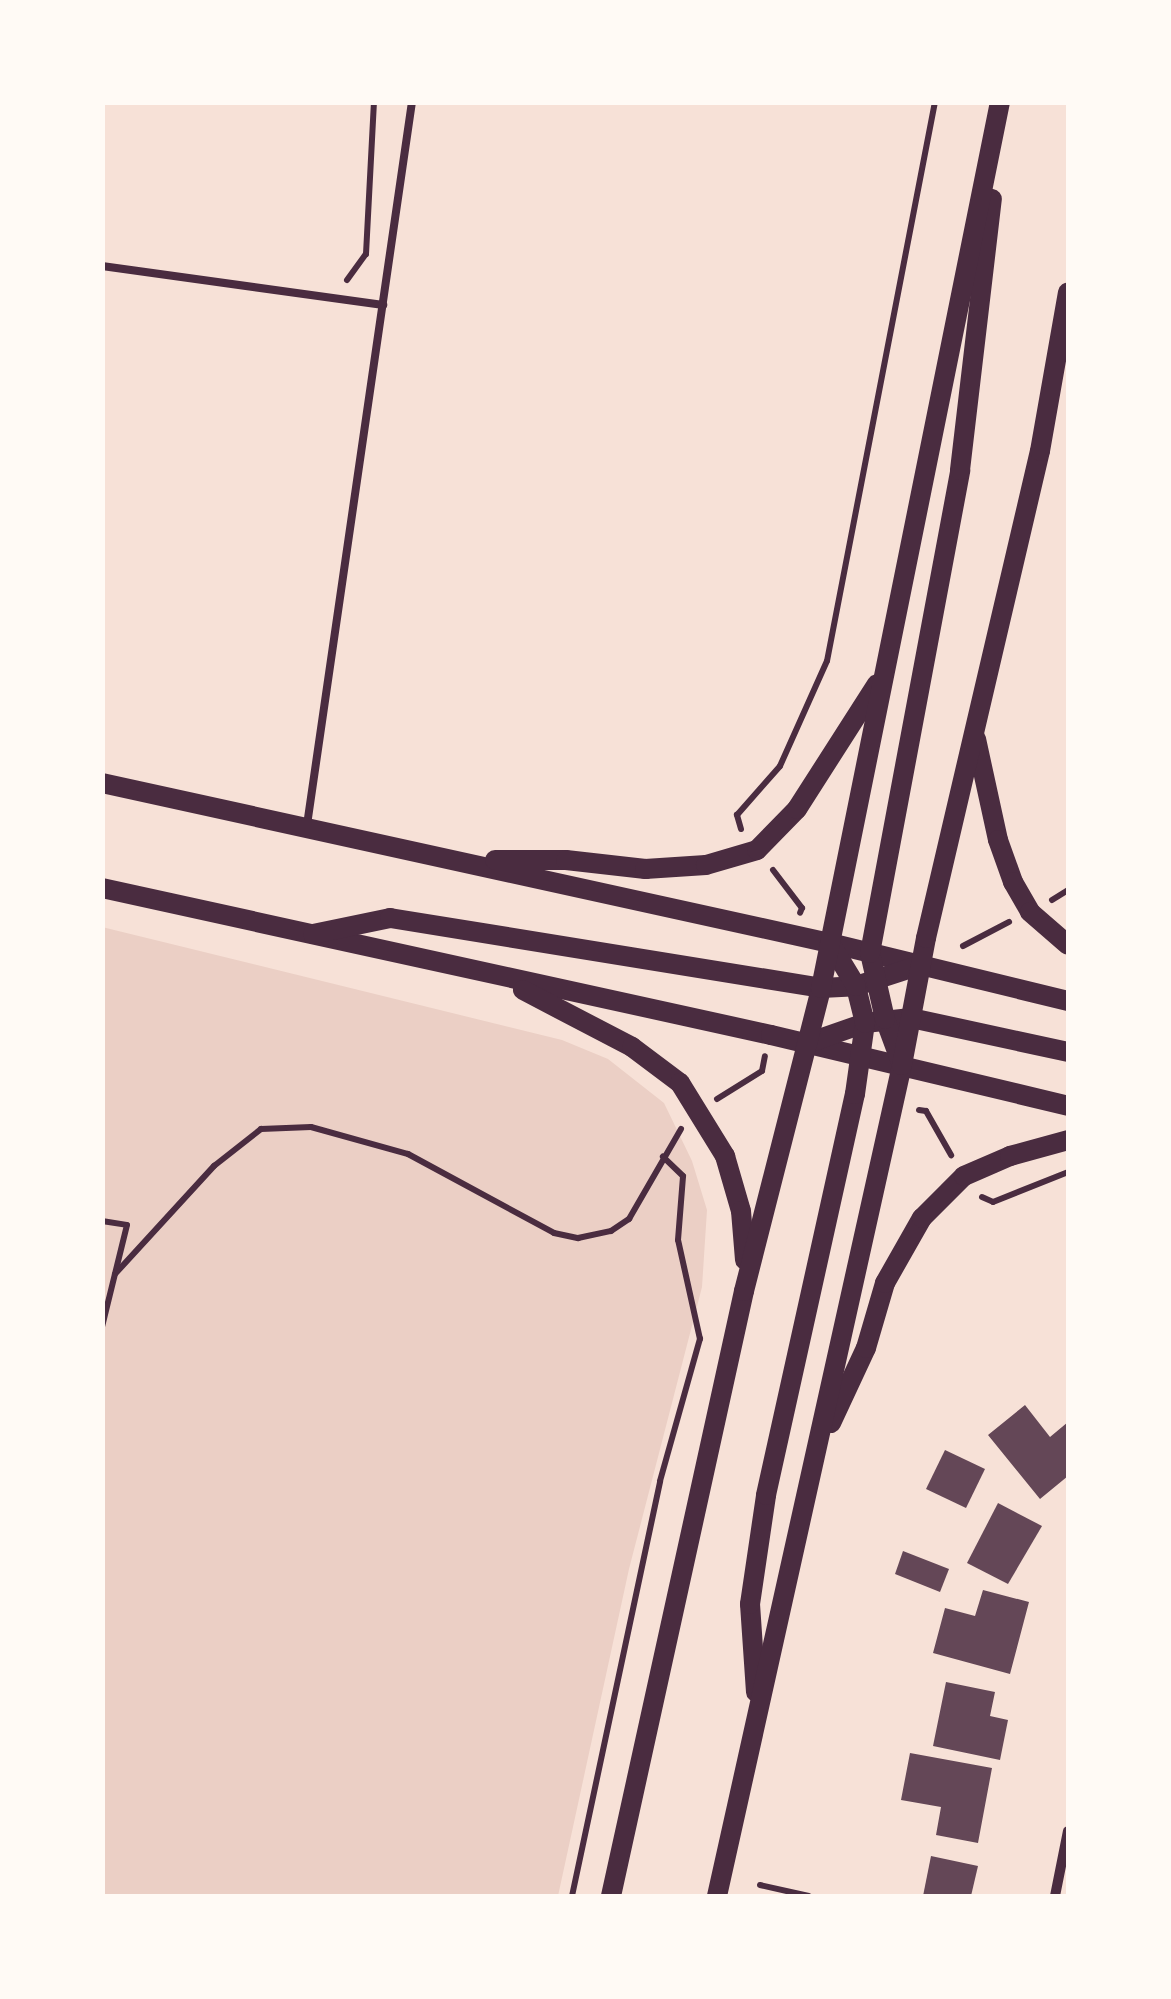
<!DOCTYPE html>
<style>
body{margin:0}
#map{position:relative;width:1171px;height:1999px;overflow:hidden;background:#f7e1d7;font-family:Overpass,sans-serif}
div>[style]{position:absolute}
.green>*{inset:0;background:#ebcfc5}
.building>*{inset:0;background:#644757}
.path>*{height:6px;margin:-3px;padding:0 3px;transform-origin:3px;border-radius:3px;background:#4a2c40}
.service>*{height:8px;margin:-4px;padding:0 4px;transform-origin:4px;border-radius:4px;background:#4a2c40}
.minor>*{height:10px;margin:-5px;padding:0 5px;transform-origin:5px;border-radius:5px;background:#4a2c40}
.secondary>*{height:20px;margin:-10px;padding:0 10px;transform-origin:10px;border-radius:10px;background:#4a2c40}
span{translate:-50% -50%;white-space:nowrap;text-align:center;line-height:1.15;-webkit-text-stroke:8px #fffaf5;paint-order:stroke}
.frame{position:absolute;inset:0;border:105px solid #fffaf5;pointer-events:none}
</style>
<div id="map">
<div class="green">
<div style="clip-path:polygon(102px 927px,562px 1040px,608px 1059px,664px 1103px,692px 1161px,707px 1210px,702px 1287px,629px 1569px,558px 1896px,103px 1896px)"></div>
</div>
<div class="building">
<div style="clip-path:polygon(1025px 1405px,1050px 1437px,1068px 1422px,1068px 1476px,1040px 1499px,988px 1435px)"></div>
<div style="clip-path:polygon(945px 1450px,985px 1469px,966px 1508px,926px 1489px)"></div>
<div style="clip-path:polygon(998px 1503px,1042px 1526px,1008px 1584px,967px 1563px)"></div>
<div style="clip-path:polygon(903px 1551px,949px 1569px,940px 1592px,895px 1574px)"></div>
<div style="clip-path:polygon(983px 1590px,1029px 1602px,1010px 1674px,933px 1653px,945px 1608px,975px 1616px)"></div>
<div style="clip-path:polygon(946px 1682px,995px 1692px,990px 1716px,1008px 1720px,1000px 1760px,933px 1746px)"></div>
<div style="clip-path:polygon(910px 1753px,992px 1768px,978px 1843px,936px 1835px,941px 1807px,901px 1800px)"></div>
<div style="clip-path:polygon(931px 1856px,978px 1866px,971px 1896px,923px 1896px)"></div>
</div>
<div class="path">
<div style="left:347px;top:280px;width:32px;rotate:-54deg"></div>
<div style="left:366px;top:254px;width:152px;rotate:-87deg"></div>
<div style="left:741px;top:829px;width:15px;rotate:-106deg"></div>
<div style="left:737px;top:815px;width:65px;rotate:-48.7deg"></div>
<div style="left:780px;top:766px;width:115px;rotate:-65.9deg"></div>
<div style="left:827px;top:661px;width:569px;rotate:-79.07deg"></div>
<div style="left:773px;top:870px;width:48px;rotate:52.7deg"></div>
<div style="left:802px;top:908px;width:5px;rotate:112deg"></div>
<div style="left:1052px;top:900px;width:19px;rotate:-32deg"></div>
<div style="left:963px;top:946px;width:52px;rotate:-27.6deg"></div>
<div style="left:717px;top:1099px;width:53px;rotate:-31.9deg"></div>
<div style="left:762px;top:1071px;width:15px;rotate:-79deg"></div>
<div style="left:919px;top:1110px;width:7px;rotate:8deg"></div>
<div style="left:926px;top:1111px;width:51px;rotate:60.4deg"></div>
<div style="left:982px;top:1197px;width:12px;rotate:24deg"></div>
<div style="left:993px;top:1202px;width:81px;rotate:-21.8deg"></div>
<div style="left:102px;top:1221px;width:25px;rotate:9deg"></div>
<div style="left:127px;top:1225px;width:105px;rotate:103.8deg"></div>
<div style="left:115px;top:1274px;width:147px;rotate:-47.5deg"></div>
<div style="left:214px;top:1166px;width:60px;rotate:-38.2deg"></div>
<div style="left:261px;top:1129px;width:50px;rotate:-2.3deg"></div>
<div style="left:311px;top:1127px;width:101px;rotate:15.6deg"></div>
<div style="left:408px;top:1154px;width:166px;rotate:28.4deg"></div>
<div style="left:554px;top:1233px;width:25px;rotate:12deg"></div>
<div style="left:578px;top:1238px;width:34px;rotate:-12deg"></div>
<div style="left:611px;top:1231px;width:22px;rotate:-34deg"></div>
<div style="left:629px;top:1219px;width:104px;rotate:-60deg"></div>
<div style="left:760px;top:1885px;width:50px;rotate:12.7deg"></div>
<div style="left:572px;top:1896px;width:424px;rotate:-78deg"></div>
<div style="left:660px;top:1481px;width:148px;rotate:-74.3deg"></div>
<div style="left:700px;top:1339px;width:101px;rotate:-102.5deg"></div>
<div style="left:678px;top:1240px;width:64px;rotate:-85.5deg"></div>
<div style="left:683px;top:1176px;width:28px;rotate:-136deg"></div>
</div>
<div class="service">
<div style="left:102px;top:266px;width:284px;rotate:7.9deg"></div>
<div style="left:307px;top:825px;width:731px;rotate:-81.74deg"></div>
</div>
<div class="minor">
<div style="left:1055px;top:1896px;width:66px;rotate:-78.7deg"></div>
</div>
<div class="secondary">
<div style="left:976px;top:739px;width:103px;rotate:77.7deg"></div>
<div style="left:998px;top:840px;width:45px;rotate:70.3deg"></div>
<div style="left:1013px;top:882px;width:34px;rotate:60deg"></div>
<div style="left:1030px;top:912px;width:50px;rotate:41deg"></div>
<div style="left:102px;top:783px;width:745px;rotate:12.4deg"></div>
<div style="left:830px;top:943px;width:245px;rotate:13.7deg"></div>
<div style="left:495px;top:860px;width:71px"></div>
<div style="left:566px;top:860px;width:80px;rotate:6.5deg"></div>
<div style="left:645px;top:869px;width:61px;rotate:-3.8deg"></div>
<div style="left:706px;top:865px;width:53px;rotate:-16.4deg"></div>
<div style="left:757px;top:850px;width:57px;rotate:-45.7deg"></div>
<div style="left:797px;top:809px;width:148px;rotate:-57.4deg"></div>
<div style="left:102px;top:888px;width:685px;rotate:12.39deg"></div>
<div style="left:771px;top:1035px;width:305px;rotate:13.4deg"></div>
<div style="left:313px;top:934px;width:79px;rotate:-11.7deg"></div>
<div style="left:390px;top:918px;width:437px;rotate:9.2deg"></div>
<div style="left:821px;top:988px;width:35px;rotate:-3deg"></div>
<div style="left:856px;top:986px;width:68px;rotate:-17.9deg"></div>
<div style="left:523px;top:990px;width:123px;rotate:27.6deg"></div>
<div style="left:632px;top:1047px;width:60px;rotate:36.9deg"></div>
<div style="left:680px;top:1083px;width:86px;rotate:58.3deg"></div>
<div style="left:725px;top:1156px;width:57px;rotate:73.8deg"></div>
<div style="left:741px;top:1211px;width:49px;rotate:85.3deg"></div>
<div style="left:808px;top:1043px;width:60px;rotate:-19.3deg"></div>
<div style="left:865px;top:1023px;width:46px;rotate:-6.2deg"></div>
<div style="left:911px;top:1018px;width:161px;rotate:12.2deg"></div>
<div style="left:902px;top:1065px;width:49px;rotate:-110.3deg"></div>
<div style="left:885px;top:1019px;width:68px;rotate:-102.8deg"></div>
<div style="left:870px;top:953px;width:491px;rotate:-79.4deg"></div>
<div style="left:960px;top:470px;width:273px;rotate:-83.3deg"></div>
<div style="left:831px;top:1423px;width:83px;rotate:-65deg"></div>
<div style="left:866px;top:1348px;width:68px;rotate:-73.7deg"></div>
<div style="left:885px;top:1283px;width:75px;rotate:-60.4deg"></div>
<div style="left:922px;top:1218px;width:59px;rotate:-45deg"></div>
<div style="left:964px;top:1176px;width:50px;rotate:-23.5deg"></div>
<div style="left:1010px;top:1156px;width:60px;rotate:-15.4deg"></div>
<div style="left:756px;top:1692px;width:88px;rotate:-93.9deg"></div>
<div style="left:750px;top:1604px;width:110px;rotate:-81.6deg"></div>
<div style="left:766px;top:1495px;width:411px;rotate:-77.5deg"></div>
<div style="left:855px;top:1094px;width:72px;rotate:-82deg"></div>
<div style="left:865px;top:1023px;width:38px;rotate:-104deg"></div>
<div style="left:856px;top:986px;width:50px;rotate:-121.2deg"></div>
<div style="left:611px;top:1896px;width:619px;rotate:-77.6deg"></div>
<div style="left:744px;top:1291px;width:313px;rotate:-75.7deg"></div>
<div style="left:821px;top:988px;width:904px;rotate:-78.58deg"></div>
<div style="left:717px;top:1896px;width:851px;rotate:-77.45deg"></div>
<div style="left:902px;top:1065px;width:129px;rotate:-79.3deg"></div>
<div style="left:926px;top:938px;width:500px;rotate:-76.83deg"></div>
<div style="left:1040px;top:451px;width:161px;rotate:-80deg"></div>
</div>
<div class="frame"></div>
</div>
